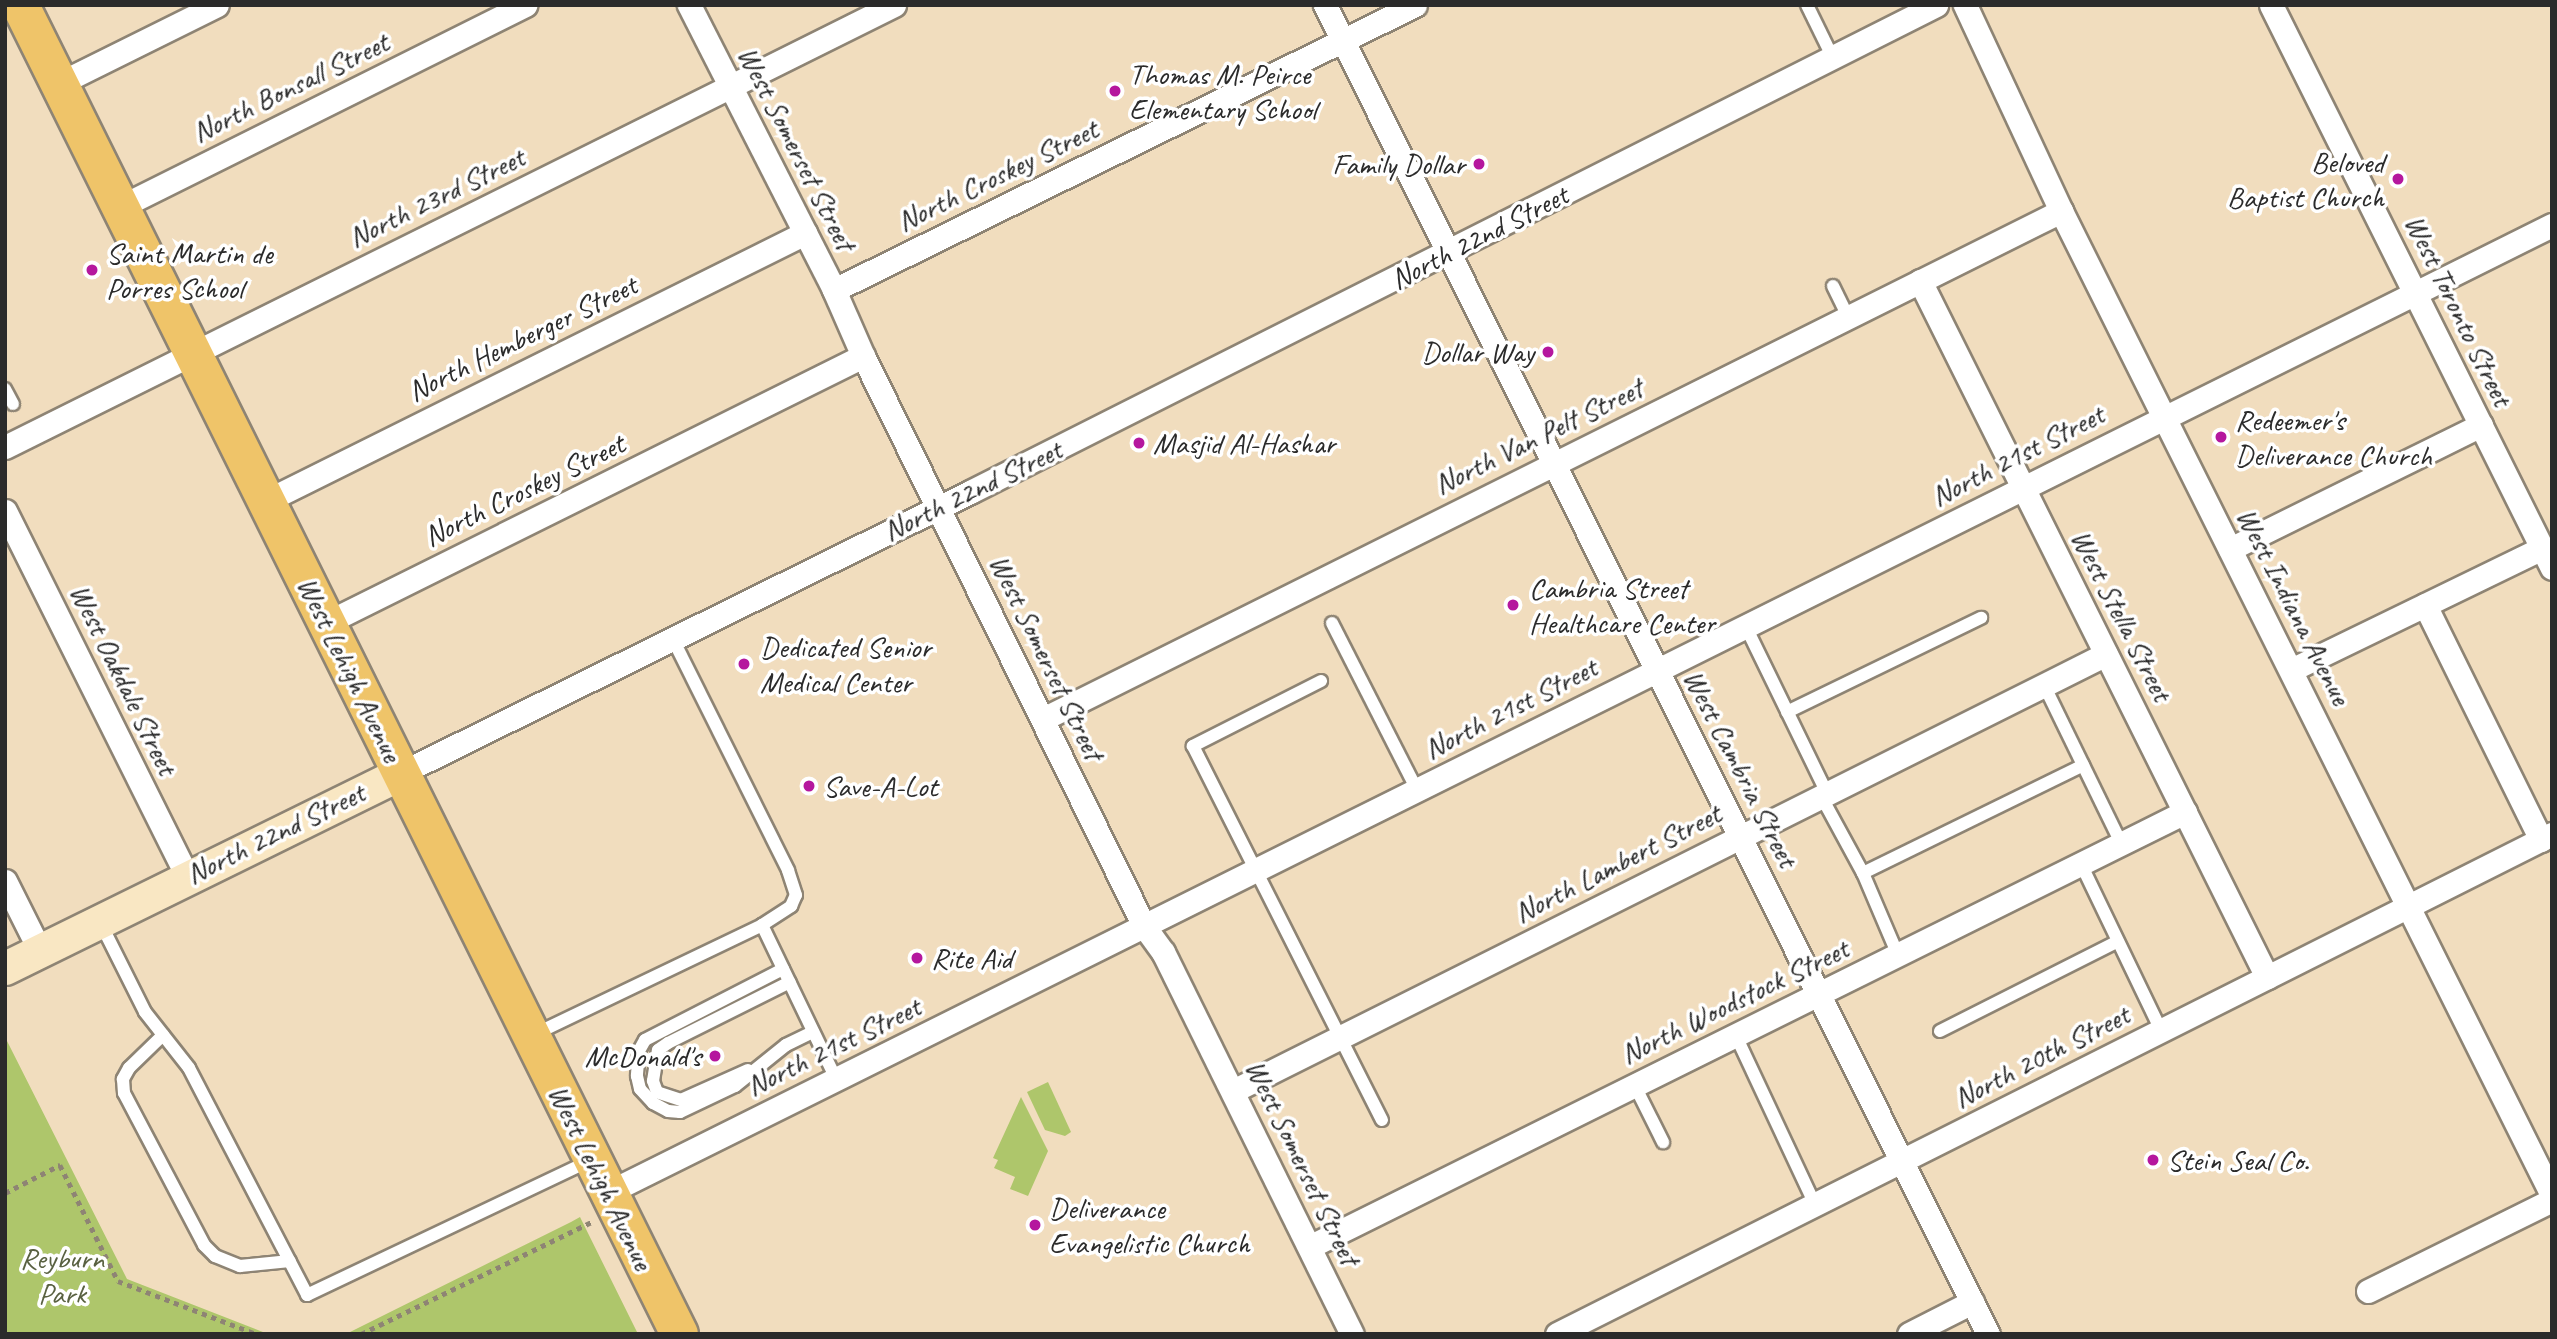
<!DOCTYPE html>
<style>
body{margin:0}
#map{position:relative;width:2557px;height:1339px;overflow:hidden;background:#f1ddbe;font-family:Caveat,sans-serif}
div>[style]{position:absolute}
.green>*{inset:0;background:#aec66b}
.path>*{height:4.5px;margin-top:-2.25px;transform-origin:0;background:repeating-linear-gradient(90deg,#8e8474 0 5px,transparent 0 10px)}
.roads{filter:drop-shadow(2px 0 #8e8474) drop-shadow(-2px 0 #8e8474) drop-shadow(0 2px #8e8474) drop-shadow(0 -2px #8e8474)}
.lane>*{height:12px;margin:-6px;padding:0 6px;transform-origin:6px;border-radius:6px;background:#fff}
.street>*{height:23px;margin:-11.5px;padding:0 11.5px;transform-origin:11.5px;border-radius:11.5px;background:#fff}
.secondary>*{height:33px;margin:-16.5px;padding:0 16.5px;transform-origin:16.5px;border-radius:16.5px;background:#f9e7c3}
.primary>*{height:37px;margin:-18.5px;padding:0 18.5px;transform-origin:18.5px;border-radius:18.5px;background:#efc469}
.dots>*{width:19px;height:19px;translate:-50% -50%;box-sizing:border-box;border:4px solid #fff;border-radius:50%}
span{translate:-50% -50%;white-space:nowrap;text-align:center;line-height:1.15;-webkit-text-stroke:7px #fff;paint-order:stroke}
.poi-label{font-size:30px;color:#2b2b2b}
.left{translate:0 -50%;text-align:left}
.right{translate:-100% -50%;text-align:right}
.street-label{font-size:30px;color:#2b2b2b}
.park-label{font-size:30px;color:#596141}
.frame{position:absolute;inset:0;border:7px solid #2b2b2b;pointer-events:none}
</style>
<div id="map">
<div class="green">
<div style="clip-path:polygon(5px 1037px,127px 1279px,268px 1334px,5px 1334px)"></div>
<div style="clip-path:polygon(1048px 1082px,1071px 1132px,1065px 1136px,1045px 1130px,1027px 1092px)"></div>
<div style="clip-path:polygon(1021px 1097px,1048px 1151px,1028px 1196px,1010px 1189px,1015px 1177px,994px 1168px,998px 1160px,993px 1158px)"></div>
<div style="clip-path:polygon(580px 1217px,638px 1334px,346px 1334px,571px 1222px)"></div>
</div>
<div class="path">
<div style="left:5px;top:1193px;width:62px;rotate:-27deg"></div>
<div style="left:60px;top:1165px;width:130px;rotate:63.4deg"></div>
<div style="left:118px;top:1281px;width:148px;rotate:21deg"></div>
<div style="left:361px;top:1334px;width:259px;rotate:-25.9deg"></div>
</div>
<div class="roads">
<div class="lane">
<div style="left:1807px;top:5px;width:59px;rotate:63.9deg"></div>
<div style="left:1833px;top:286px;width:34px;rotate:64deg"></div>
<div style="left:5px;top:389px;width:17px;rotate:62deg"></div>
<div style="left:1332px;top:623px;width:187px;rotate:63deg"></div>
<div style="left:1745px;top:625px;width:187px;rotate:64deg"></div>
<div style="left:1321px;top:681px;width:144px;rotate:153.1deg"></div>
<div style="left:1193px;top:746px;width:419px;rotate:63.2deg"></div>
<div style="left:2044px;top:685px;width:176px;rotate:64deg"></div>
<div style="left:1787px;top:712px;width:216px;rotate:-25.9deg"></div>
<div style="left:1821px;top:796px;width:88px;rotate:61.4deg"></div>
<div style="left:1863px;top:873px;width:89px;rotate:66.9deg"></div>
<div style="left:2081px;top:864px;width:184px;rotate:64.3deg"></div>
<div style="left:1863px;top:873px;width:245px;rotate:-26.1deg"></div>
<div style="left:101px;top:924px;width:98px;rotate:63.4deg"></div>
<div style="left:145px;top:1012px;width:71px;rotate:51.8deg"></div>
<div style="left:189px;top:1068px;width:256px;rotate:62.5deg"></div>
<div style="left:307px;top:1295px;width:312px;rotate:-25.4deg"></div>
<div style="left:762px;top:925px;width:171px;rotate:64.3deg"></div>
<div style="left:783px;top:969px;width:155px;rotate:152.8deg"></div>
<div style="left:645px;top:1040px;width:13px;rotate:119deg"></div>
<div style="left:639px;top:1051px;width:25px;rotate:95deg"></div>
<div style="left:637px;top:1076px;width:13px;rotate:77deg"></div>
<div style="left:640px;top:1089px;width:19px;rotate:47deg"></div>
<div style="left:653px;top:1103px;width:17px;rotate:28deg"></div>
<div style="left:668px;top:1111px;width:12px;rotate:5deg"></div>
<div style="left:680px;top:1112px;width:61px;rotate:-25.3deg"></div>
<div style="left:735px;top:1086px;width:65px;rotate:-38.8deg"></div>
<div style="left:786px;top:1045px;width:30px;rotate:-26deg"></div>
<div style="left:1940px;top:1031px;width:199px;rotate:-26.8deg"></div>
<div style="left:535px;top:1034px;width:252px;rotate:-25.6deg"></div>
<div style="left:762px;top:925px;width:35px;rotate:-33deg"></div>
<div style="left:791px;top:906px;width:12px;rotate:-66deg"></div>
<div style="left:796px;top:895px;width:26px;rotate:-108deg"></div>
<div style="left:788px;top:870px;width:258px;rotate:-116.5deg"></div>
<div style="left:163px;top:1035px;width:47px;rotate:135.9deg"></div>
<div style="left:129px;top:1068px;width:13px;rotate:119deg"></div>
<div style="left:123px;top:1079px;width:14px;rotate:86deg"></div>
<div style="left:124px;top:1093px;width:172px;rotate:62.2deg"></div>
<div style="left:204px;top:1245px;width:16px;rotate:45deg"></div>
<div style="left:215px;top:1256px;width:27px;rotate:22deg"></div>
<div style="left:240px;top:1266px;width:50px;rotate:-5.7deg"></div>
<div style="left:1736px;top:1036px;width:187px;rotate:64.9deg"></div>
<div style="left:748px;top:1070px;width:73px;rotate:155.9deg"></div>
<div style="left:681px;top:1100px;width:25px;rotate:-162deg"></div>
<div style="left:657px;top:1092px;width:12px;rotate:-110deg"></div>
<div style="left:653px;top:1081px;width:31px;rotate:-81deg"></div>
<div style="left:658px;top:1050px;width:12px;rotate:-35deg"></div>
<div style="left:668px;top:1043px;width:136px;rotate:-26.6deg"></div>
<div style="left:1635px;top:1086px;width:63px;rotate:63.4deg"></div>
</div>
<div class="street">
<div style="left:689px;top:5px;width:320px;rotate:63deg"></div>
<div style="left:834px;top:290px;width:72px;rotate:66.3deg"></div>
<div style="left:863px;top:356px;width:636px;rotate:63.76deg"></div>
<div style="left:1144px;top:926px;width:32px;rotate:54deg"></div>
<div style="left:1163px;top:952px;width:426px;rotate:63.7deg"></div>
<div style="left:1325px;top:5px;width:1485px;rotate:63.49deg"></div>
<div style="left:1965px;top:5px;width:227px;rotate:65deg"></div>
<div style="left:2061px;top:211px;width:1100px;rotate:63.48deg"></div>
<div style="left:2271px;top:5px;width:629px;rotate:63.48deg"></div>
<div style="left:60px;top:83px;width:175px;rotate:-26.4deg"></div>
<div style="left:120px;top:207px;width:453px;rotate:-26.5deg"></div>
<div style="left:1920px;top:281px;width:778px;rotate:63.5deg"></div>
<div style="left:834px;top:290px;width:647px;rotate:-26.13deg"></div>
<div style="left:5px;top:447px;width:993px;rotate:-26.44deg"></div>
<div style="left:268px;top:500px;width:600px;rotate:-26.44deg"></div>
<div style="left:5px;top:511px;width:408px;rotate:63.5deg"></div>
<div style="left:2230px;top:549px;width:280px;rotate:-26.3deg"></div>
<div style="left:2425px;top:605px;width:262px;rotate:63.7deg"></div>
<div style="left:326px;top:623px;width:600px;rotate:-26.44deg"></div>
<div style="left:2291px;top:670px;width:279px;rotate:-25.9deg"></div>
<div style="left:1043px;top:719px;width:1138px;rotate:-26.52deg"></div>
<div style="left:401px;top:773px;width:635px;rotate:-26.28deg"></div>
<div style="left:970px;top:492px;width:1082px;rotate:-26.75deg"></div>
<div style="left:5px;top:881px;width:78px;rotate:63.4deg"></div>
<div style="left:1233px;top:1091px;width:976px;rotate:-26.59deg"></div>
<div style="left:609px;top:1192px;width:2170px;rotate:-26.46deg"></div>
<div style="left:1311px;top:1246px;width:976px;rotate:-26.41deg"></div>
<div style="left:2368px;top:1291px;width:205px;rotate:-26.3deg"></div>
<div style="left:1557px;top:1334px;width:1114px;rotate:-26.68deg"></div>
<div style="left:1909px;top:1334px;width:71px;rotate:-26.9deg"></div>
</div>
<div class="secondary">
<div style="left:5px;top:968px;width:441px;rotate:-26.2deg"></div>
</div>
<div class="primary">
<div style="left:20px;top:5px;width:1483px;rotate:63.62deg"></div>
</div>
</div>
<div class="dots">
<div style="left:1115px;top:91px;background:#b5179e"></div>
<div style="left:1479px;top:164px;background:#b5179e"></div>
<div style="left:2398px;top:179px;background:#b5179e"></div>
<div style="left:92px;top:270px;background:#b5179e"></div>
<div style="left:1548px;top:352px;background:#b5179e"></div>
<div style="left:2221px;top:437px;background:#b5179e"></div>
<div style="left:1139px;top:443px;background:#b5179e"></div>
<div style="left:1513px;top:605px;background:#b5179e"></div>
<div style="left:744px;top:664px;background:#b5179e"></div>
<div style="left:809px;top:786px;background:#b5179e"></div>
<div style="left:917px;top:958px;background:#b5179e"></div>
<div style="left:715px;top:1056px;background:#b5179e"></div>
<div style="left:2153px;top:1160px;background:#b5179e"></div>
<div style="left:1035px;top:1225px;background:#b5179e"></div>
</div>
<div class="poi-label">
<span class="left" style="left:1129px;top:91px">Thomas M. Peirce<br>Elementary School</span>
<span class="right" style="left:2384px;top:179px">Beloved<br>Baptist Church</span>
<span class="right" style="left:1465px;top:164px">Family Dollar</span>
<span class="left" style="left:106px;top:270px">Saint Martin de<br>Porres School</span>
<span class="right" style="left:1534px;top:352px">Dollar Way</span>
<span class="left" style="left:2235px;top:437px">Redeemer's<br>Deliverance Church</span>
<span class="left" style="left:1153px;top:443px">Masjid Al-Hashar</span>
<span class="left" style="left:1529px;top:605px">Cambria Street<br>Healthcare Center</span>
<span class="left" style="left:760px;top:664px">Dedicated Senior<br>Medical Center</span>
<span class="left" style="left:823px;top:786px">Save-A-Lot</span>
<span class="left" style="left:931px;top:958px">Rite Aid</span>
<span class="right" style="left:701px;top:1056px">McDonald's</span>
<span class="left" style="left:2167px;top:1160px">Stein Seal Co.</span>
<span class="left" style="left:1049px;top:1225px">Deliverance<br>Evangelistic Church</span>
</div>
<div class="street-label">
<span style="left:290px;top:87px;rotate:-26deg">North Bonsall Street</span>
<span style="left:797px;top:148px;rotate:63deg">West Somerset Street</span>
<span style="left:997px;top:175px;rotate:-26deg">North Croskey Street</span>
<span style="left:436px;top:197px;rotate:-26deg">North 23rd Street</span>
<span style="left:1479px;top:237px;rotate:-27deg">North 22nd Street</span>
<span style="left:2459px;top:310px;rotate:64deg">West Toronto Street</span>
<span style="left:522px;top:338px;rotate:-26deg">North Hemberger Street</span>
<span style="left:1538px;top:436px;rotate:-26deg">North Van Pelt Street</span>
<span style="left:2017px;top:455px;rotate:-27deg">North 21st Street</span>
<span style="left:524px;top:490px;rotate:-26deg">North Croskey Street</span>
<span style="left:972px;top:490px;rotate:-26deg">North 22nd Street</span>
<span style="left:2294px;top:606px;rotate:63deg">West Indiana Avenue</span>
<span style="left:2122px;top:615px;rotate:63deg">West Stella Street</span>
<span style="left:1047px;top:657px;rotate:64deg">West Somerset Street</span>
<span style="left:350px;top:669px;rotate:64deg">West Lehigh Avenue</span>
<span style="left:124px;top:679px;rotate:64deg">West Oakdale Street</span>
<span style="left:1510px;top:708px;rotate:-27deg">North 21st Street</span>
<span style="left:1741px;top:768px;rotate:63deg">West Cambria Street</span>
<span style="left:275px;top:833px;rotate:-26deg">North 22nd Street</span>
<span style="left:1617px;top:863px;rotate:-27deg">North Lambert Street</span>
<span style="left:1734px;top:1001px;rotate:-26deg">North Woodstock Street</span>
<span style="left:833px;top:1046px;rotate:-26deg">North 21st Street</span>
<span style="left:2041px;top:1056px;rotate:-27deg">North 20th Street</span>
<span style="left:1303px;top:1162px;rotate:64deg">West Somerset Street</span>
<span style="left:601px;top:1177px;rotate:64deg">West Lehigh Avenue</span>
</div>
<div class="park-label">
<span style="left:62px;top:1275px">Reyburn<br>Park</span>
</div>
<div class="frame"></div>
</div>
